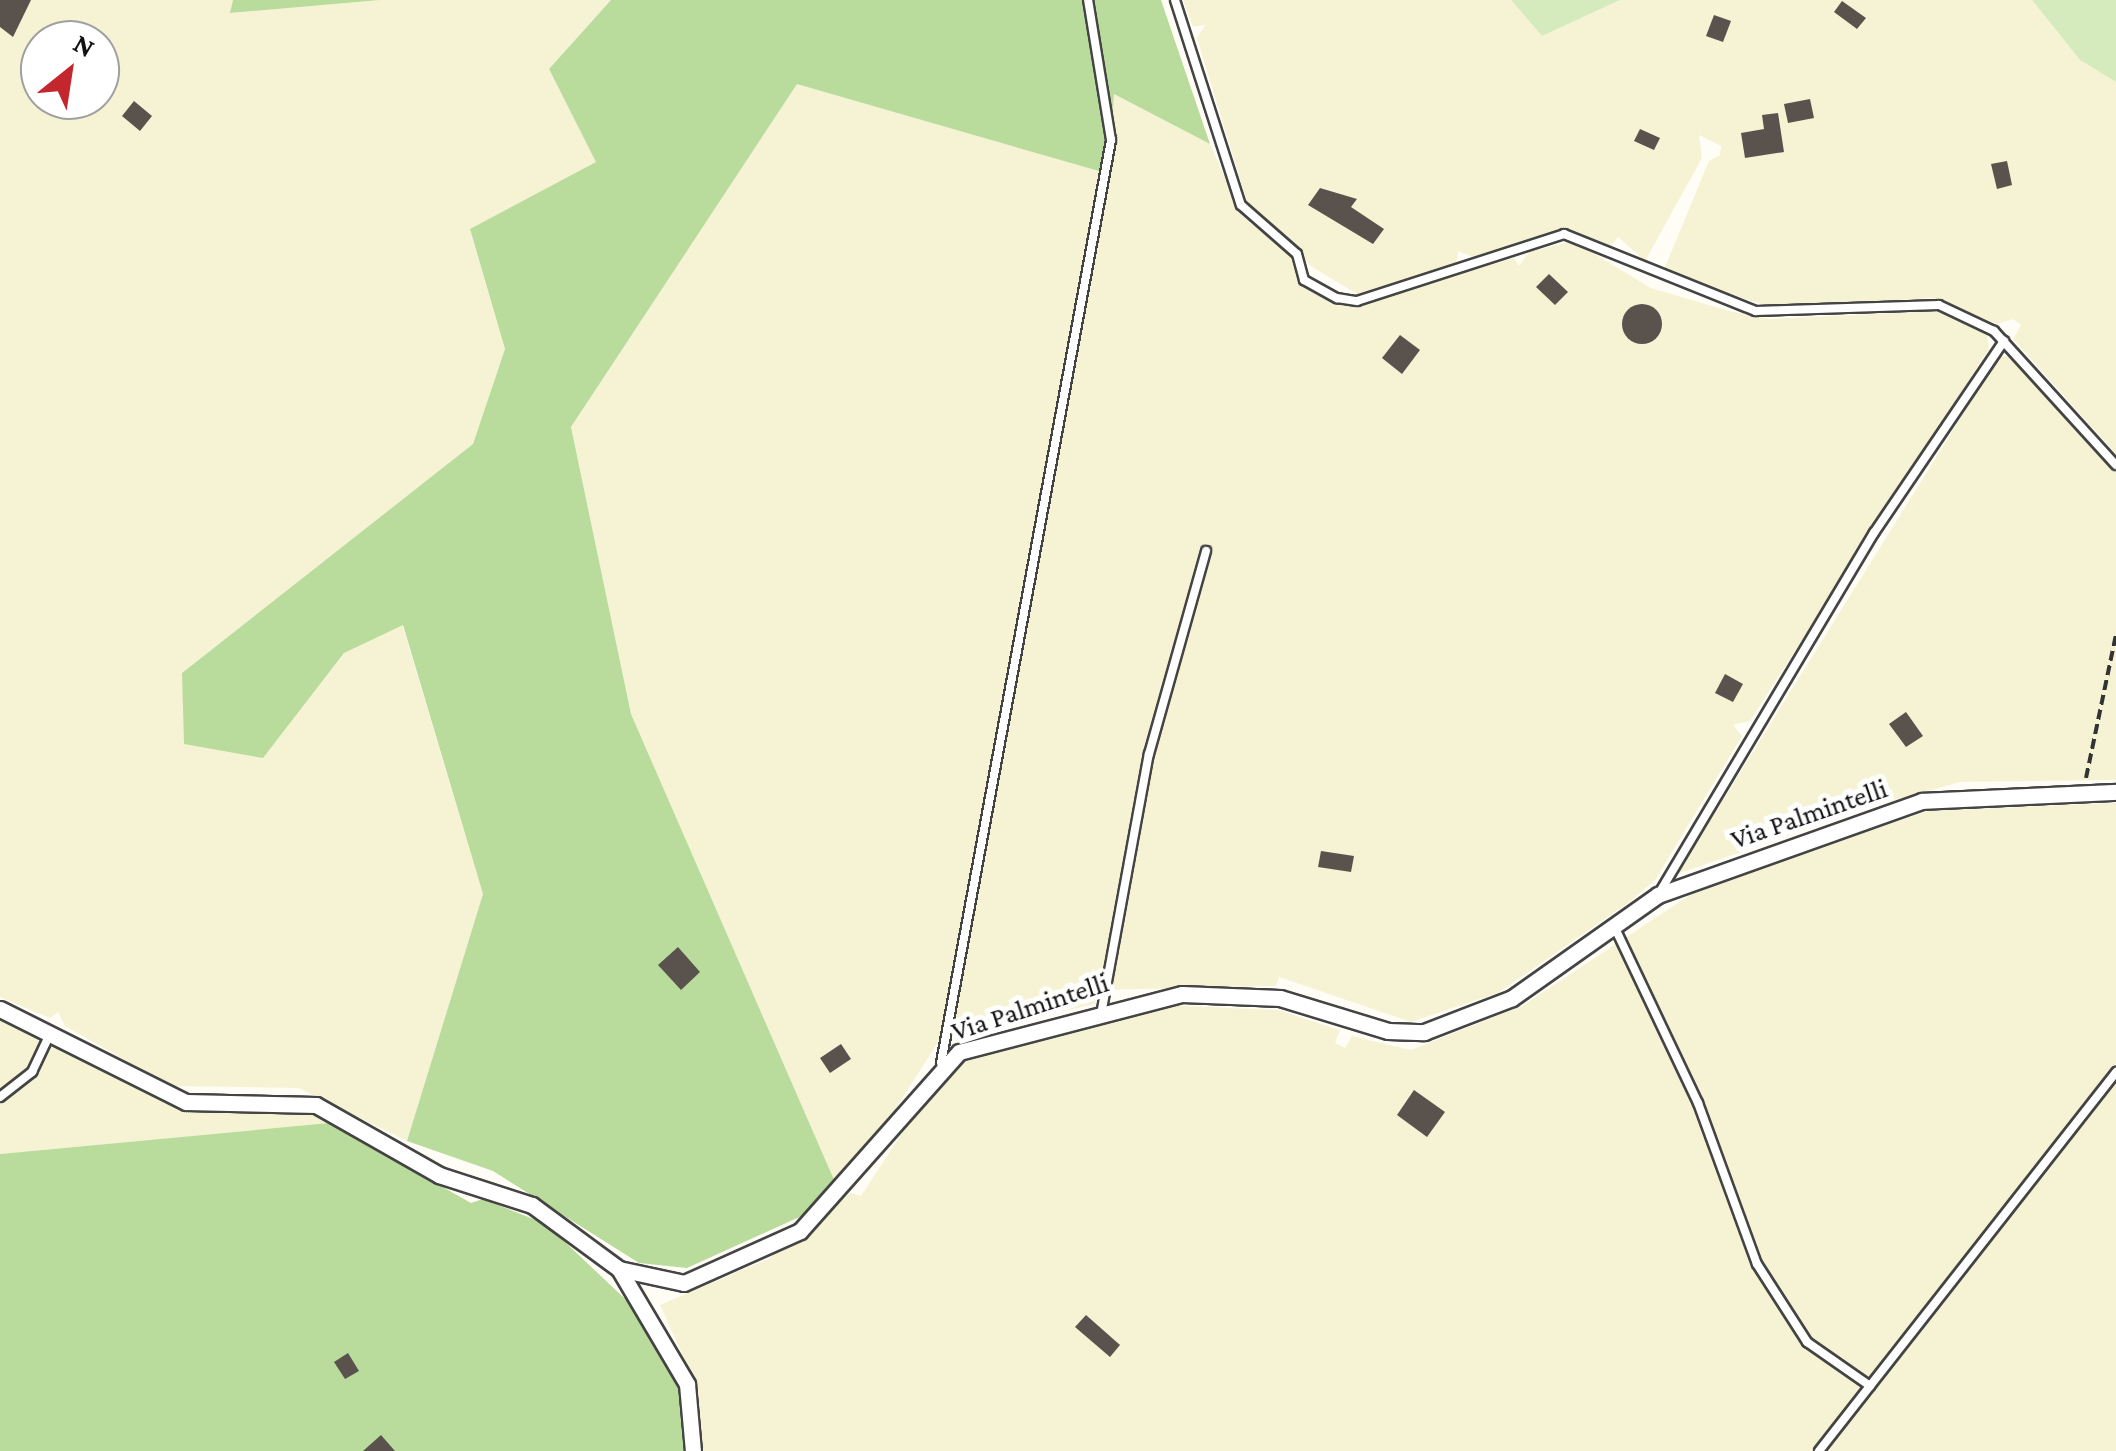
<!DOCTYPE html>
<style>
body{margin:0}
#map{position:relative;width:2116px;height:1451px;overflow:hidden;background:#fffdf5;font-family:"Crimson Pro",serif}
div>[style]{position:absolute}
.farmland>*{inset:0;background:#f6f3d4}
.green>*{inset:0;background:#d5ebbd}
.forest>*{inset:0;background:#b9dc9c}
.building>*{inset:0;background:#5a524d}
.round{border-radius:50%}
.path>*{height:4px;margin-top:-2px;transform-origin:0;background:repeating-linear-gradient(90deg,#333 0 10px,transparent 0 15px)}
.roads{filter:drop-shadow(2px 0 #444) drop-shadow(-2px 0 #444) drop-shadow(0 2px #444) drop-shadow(0 -2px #444)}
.service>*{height:8px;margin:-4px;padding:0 4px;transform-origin:4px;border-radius:4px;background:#fff}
.minor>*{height:15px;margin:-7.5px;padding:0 7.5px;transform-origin:7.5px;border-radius:7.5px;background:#fff}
span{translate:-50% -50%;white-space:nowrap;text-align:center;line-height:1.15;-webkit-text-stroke:10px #fff;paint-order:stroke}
.street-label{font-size:28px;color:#111}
.north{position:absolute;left:20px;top:20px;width:100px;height:100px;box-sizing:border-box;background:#fff;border:2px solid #a0a0a0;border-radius:50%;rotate:30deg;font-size:28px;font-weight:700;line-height:40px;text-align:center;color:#111}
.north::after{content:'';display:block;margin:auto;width:35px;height:45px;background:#c4262e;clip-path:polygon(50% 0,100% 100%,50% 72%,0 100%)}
</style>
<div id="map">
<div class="farmland">
<div style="clip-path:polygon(evenodd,0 0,233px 0,231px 13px,380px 0,611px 0,549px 69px,597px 162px,470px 230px,505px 349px,473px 444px,182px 673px,262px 758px,344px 653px,402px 624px,483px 894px,407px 1141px,299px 1088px,171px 1086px,65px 1026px,58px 1012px,50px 1018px,0 997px,0 0,40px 40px,100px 40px,100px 100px,40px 100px,40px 40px)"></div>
<div style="clip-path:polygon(1183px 0,1511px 0,1542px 36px,1620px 0,2032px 0,2080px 60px,2116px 82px,2116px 454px,2013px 339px,2021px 325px,2013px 319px,1997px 324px,1933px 298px,1770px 307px,1663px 272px,1709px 161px,1720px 155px,1721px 146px,1699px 135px,1702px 158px,1645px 261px,1618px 237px,1611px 246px,1559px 229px,1478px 259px,1458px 251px,1456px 266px,1359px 295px,1312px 267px,1247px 202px,1197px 38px,1205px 25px,1193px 27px)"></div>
<div style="clip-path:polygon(797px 83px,1108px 174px,1114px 94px,1210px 144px,1242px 216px,1292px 256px,1298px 282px,1331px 302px,1348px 306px,1514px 258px,1519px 266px,1529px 252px,1573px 241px,1651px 288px,1729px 311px,1769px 319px,1937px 311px,1987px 334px,1989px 349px,1750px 721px,1733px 725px,1742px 736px,1655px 880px,1632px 900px,1498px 993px,1411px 1022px,1279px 977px,1276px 986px,1099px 990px,1095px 1004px,940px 1039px,884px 1127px,835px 1182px,631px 714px,571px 427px)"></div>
<div style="clip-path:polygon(1999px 356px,2011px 357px,2116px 472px,2116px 780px,1960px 782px,1870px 807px,1857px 793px,1846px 816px,1677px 874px)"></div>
<div style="clip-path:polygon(2116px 803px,2116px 1451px,699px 1451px,692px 1376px,660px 1305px,768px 1259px,851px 1193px,861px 1196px,936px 1081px,963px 1062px,1162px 1005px,1278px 1010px,1340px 1030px,1335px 1043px,1345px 1048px,1352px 1036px,1411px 1050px,1522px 1006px,1699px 889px,1928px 811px)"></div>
<div style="clip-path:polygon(0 1017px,185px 1111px,300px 1108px,329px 1123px,0 1154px)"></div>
</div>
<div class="green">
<div style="clip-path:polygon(1511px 0,1620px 0,1542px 36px)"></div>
<div style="clip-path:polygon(2032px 0,2116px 0,2116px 82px,2080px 60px)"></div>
</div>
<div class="forest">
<div style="clip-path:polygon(233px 0,380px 0,230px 13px)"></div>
<div style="clip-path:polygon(611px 0,1161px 0,1210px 144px,1114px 94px,1109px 174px,797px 84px,571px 427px,631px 714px,835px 1182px,806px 1214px,687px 1268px,639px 1263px,493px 1171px,407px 1141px,483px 894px,403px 625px,344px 653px,263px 758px,184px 744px,182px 673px,473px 444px,505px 349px,470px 229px,596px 162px,549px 69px)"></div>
<div style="clip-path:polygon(329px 1123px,471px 1203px,483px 1199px,546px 1224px,641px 1314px,679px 1386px,686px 1451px,0 1451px,0 1154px)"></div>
</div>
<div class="building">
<div style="clip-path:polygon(0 0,31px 0,13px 37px,0 27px)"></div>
<div style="clip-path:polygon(1842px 1px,1866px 18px,1857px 29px,1834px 12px)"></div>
<div style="clip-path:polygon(1714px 15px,1731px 21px,1723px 42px,1706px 36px)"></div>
<div style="clip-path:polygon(1810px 99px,1814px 118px,1788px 123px,1784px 104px)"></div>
<div style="clip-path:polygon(134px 101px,152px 116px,140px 131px,122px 116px)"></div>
<div style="clip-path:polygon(1778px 113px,1784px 152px,1745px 158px,1741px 133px,1764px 129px,1762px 115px)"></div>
<div style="clip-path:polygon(1640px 129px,1660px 138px,1654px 150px,1634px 141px)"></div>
<div style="clip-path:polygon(2007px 161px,2012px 185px,1997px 189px,1991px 164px)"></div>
<div style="clip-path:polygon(1320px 188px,1357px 199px,1351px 207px,1384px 229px,1373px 244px,1308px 205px)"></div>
<div style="clip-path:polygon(1549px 274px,1568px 292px,1555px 305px,1536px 287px)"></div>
<div class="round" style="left:1622px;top:304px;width:40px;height:40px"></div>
<div style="clip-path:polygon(1400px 335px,1420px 350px,1402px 374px,1382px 358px)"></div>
<div style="clip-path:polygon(1725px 674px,1743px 684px,1733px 702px,1715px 693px)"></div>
<div style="clip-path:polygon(1906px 712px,1923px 736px,1906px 747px,1889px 724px)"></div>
<div style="clip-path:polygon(1321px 851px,1354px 856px,1351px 872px,1318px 867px)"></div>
<div style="clip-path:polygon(678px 947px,700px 972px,681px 990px,658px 965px)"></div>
<div style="clip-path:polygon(841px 1044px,851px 1059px,830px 1073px,820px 1058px)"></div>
<div style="clip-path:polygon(1414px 1090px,1445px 1112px,1427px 1137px,1397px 1115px)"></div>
<div style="clip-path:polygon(1086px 1315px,1120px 1345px,1110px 1357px,1075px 1327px)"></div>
<div style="clip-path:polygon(348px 1353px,359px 1371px,345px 1379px,334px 1362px)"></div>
<div style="clip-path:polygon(381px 1435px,395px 1451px,363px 1451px)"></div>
</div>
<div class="path">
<div style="left:2086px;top:778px;width:146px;rotate:-78.2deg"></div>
</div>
<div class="roads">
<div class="service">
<div style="left:1175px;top:0;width:215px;rotate:72.2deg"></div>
<div style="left:1241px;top:205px;width:74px;rotate:41.2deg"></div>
<div style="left:1297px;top:254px;width:27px;rotate:75deg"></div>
<div style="left:1304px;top:280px;width:38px;rotate:29deg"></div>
<div style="left:1337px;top:298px;width:20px;rotate:9deg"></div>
<div style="left:1357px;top:301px;width:218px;rotate:-17.9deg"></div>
<div style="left:1564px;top:234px;width:207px;rotate:21.9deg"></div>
<div style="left:1756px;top:311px;width:183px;rotate:-1.9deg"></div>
<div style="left:1939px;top:305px;width:61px;rotate:25.3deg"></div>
<div style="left:1994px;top:331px;width:181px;rotate:47.7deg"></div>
<div style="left:1658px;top:895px;width:422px;rotate:-59.2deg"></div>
<div style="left:1874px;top:533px;width:232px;rotate:-55.9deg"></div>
<div style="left:1614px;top:926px;width:196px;rotate:64.6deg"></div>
<div style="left:1698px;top:1103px;width:171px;rotate:69.9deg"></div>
<div style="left:1757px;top:1264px;width:93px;rotate:57.3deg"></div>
<div style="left:1807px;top:1342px;width:77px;rotate:34.9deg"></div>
<div style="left:1102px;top:1009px;width:259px;rotate:-79.6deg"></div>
<div style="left:1149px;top:754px;width:211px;rotate:-74.3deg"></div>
<div style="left:941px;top:1063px;width:939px;rotate:-79.56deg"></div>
<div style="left:1111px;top:140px;width:142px;rotate:-99.3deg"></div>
<div style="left:0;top:1097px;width:41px;rotate:-38deg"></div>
<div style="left:32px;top:1072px;width:42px;rotate:-64.7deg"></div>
<div style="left:1819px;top:1451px;width:482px;rotate:-51.9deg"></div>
</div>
<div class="minor">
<div style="left:0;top:1009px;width:208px;rotate:26.6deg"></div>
<div style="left:186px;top:1102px;width:130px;rotate:1.3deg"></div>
<div style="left:316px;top:1105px;width:142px;rotate:29.6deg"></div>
<div style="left:439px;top:1175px;width:98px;rotate:17.9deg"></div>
<div style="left:532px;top:1205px;width:108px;rotate:36.3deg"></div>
<div style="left:619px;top:1269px;width:66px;rotate:12.2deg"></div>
<div style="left:684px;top:1283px;width:127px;rotate:-24.1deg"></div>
<div style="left:800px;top:1231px;width:239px;rotate:-48.4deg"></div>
<div style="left:959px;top:1052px;width:230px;rotate:-14.6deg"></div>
<div style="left:1182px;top:994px;width:98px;rotate:2.3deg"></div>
<div style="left:1280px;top:998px;width:113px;rotate:17deg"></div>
<div style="left:1388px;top:1031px;width:36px;rotate:2deg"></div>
<div style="left:1424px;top:1032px;width:94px;rotate:-21.1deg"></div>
<div style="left:1512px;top:998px;width:179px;rotate:-35.2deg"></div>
<div style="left:1658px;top:895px;width:280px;rotate:-19.6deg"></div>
<div style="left:1922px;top:801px;width:194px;rotate:-2.7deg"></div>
<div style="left:619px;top:1269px;width:134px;rotate:59.4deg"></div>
<div style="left:687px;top:1384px;width:67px;rotate:84.9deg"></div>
</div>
</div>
<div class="street-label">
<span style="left:1809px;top:814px;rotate:-19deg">Via Palmintelli</span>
<span style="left:1030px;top:1007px;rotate:-18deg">Via Palmintelli</span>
</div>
<div class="north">N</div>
</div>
